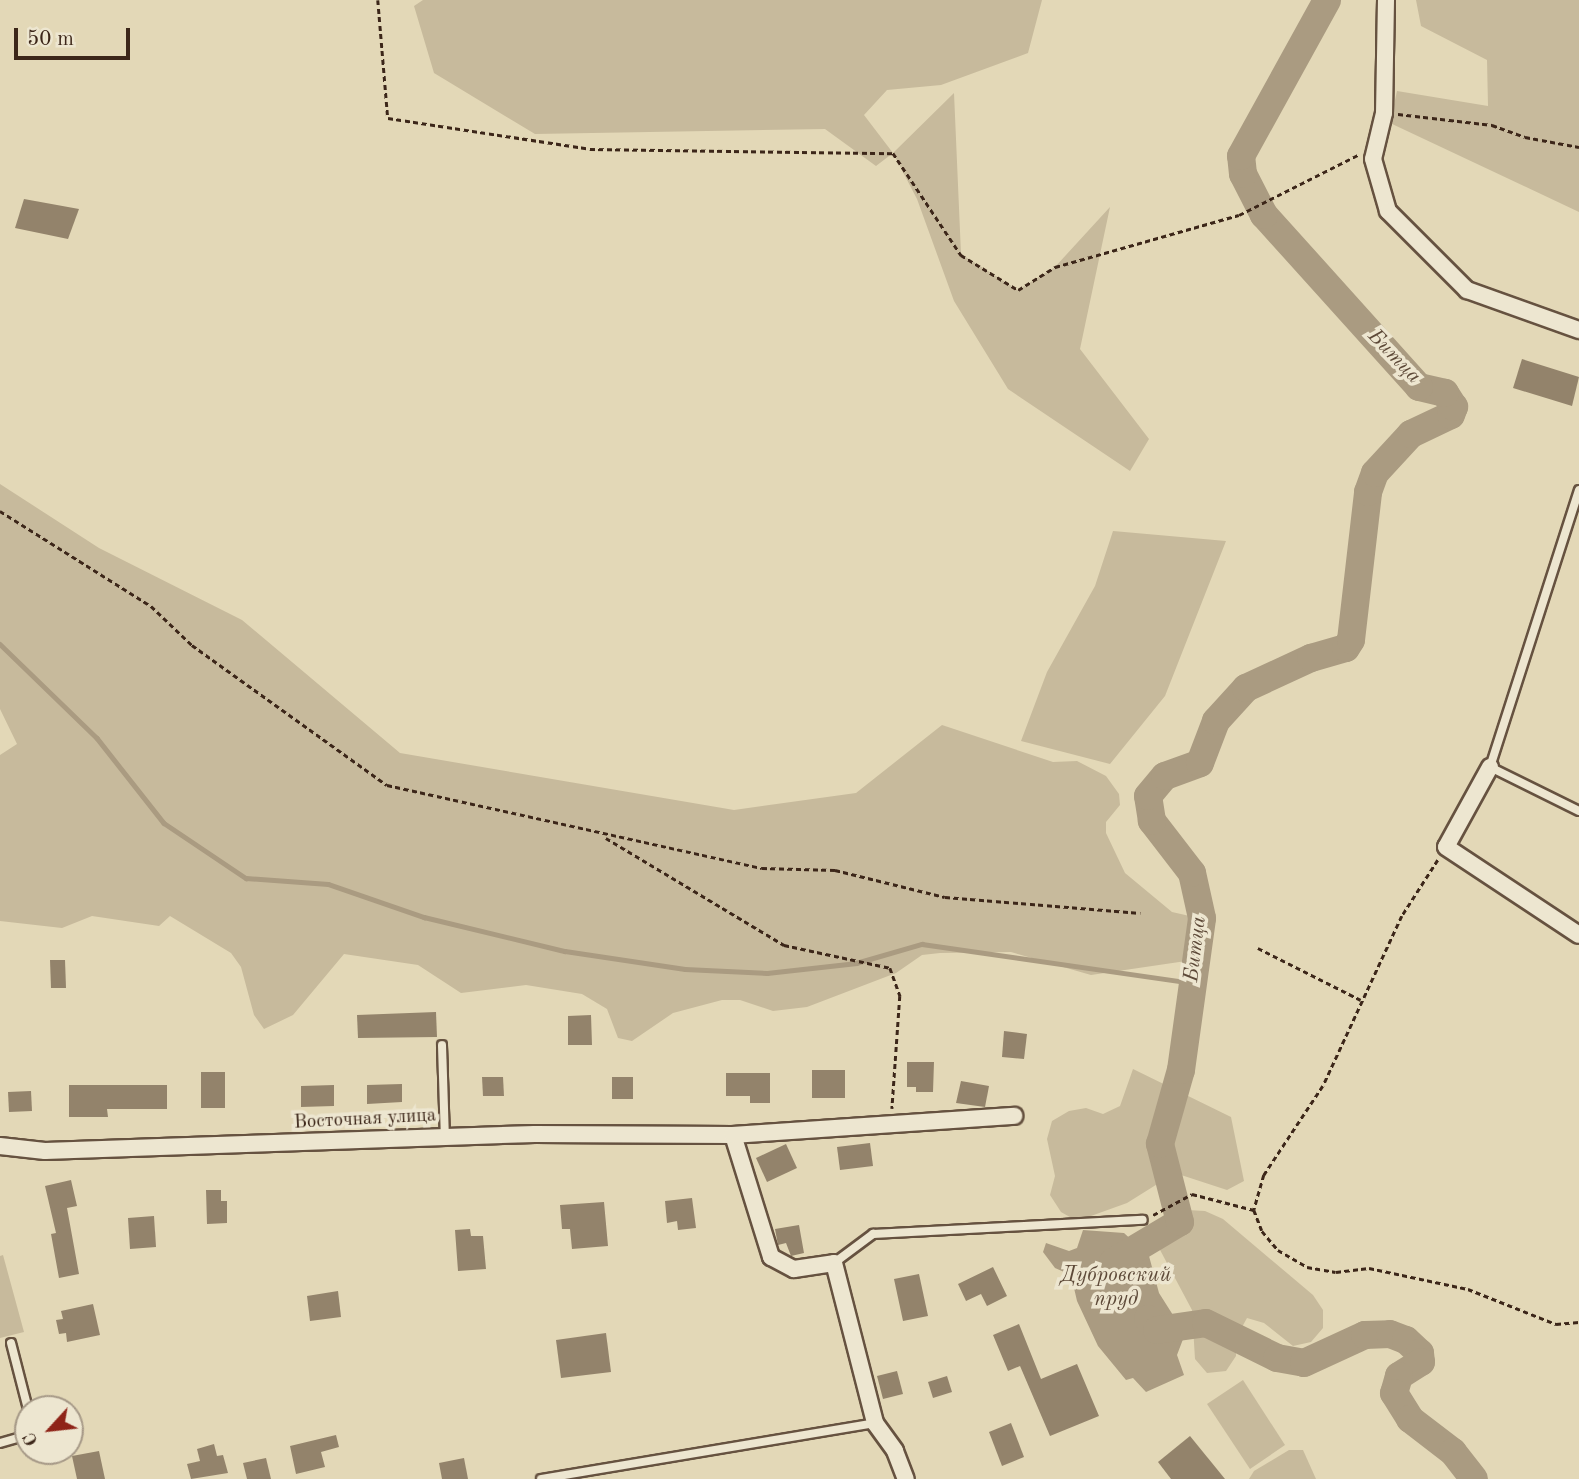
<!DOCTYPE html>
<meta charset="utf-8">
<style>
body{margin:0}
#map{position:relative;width:1579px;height:1479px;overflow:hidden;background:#e3d8b7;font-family:"Old Standard TT",serif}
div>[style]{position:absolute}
.green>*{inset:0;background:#c7ba9c}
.water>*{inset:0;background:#aa9b81}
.stream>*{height:4.5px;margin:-2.25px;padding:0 2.25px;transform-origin:2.25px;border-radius:2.25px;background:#aa9b81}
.river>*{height:28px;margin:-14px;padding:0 14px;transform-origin:14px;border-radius:14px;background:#aa9b81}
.building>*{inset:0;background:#93836b}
.path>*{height:2.5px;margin-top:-1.25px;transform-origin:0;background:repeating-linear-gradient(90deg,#3c2619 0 5px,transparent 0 8.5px)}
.roads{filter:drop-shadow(2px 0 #665240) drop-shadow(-2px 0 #665240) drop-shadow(0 2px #665240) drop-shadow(0 -2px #665240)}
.lane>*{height:8px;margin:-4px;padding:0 4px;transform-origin:4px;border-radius:4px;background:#ede6d0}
.street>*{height:16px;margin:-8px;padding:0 8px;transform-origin:8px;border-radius:8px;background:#ede6d0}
span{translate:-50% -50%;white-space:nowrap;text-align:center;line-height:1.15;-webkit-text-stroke:7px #ede6d0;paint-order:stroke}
.street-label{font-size:19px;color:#3c2619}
.water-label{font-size:21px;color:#5d4938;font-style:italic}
.north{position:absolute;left:14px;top:1395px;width:70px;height:70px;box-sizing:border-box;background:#ede6d0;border:2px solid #a69987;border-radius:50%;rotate:243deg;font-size:19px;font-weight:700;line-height:28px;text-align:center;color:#3c2619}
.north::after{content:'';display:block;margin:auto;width:24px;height:32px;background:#8f2418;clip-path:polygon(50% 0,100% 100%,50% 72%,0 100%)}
.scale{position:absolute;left:14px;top:28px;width:116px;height:32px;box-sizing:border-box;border:4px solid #3c2619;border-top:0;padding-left:9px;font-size:21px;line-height:24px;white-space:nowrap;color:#3c2619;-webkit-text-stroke:5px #ede6d0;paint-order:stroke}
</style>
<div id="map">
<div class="green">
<div style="clip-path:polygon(423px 0,1042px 0,1028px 53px,941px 85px,887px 90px,864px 115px,893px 153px,954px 93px,961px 254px,1018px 290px,1055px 267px,1110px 207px,1080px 349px,1149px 439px,1130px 471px,1008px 389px,954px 301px,917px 199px,893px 153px,876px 166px,825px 129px,535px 134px,434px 73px,414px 6px)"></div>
<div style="clip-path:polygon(1416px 0,1579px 0,1579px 212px,1390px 123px,1397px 91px,1488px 106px,1487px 60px,1421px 26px)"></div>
<div style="clip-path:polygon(0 484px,99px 548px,242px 620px,400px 753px,734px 810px,856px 793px,942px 725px,1053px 762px,1077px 761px,1106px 776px,1119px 794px,1120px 805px,1106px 822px,1106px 833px,1125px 873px,1172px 912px,1194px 917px,1186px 961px,1091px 975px,1011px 952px,940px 953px,922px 955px,896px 973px,807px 1007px,773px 1011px,740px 1000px,722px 1000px,673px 1013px,632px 1041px,618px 1038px,607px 1009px,582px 994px,526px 985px,461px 993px,418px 965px,344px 954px,293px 1015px,264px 1029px,254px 1015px,241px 967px,231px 953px,170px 916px,159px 926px,92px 916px,62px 928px,0 921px,0 755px,17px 744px,0 709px)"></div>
<div style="clip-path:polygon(1113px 531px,1226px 541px,1165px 696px,1110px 764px,1021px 741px,1047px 672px,1095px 586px)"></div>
<div style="clip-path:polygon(1133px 1069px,1231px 1117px,1244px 1181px,1227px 1190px,1175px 1173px,1127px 1203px,1077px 1221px,1061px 1212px,1050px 1195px,1055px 1176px,1047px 1139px,1052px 1121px,1069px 1111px,1086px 1108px,1103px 1114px,1120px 1106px)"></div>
<div style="clip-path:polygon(1187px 1210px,1205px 1211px,1223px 1219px,1313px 1295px,1323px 1310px,1323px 1328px,1311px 1342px,1293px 1346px,1264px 1323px,1247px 1318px,1236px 1338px,1236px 1356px,1226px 1371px,1207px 1373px,1195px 1359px,1192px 1310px,1159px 1248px,1160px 1231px)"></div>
<div style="clip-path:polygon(3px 1255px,24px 1332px,0 1338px,0 1256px)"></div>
<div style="clip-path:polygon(1243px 1380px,1285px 1445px,1250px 1469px,1207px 1404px)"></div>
<div style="clip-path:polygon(1289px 1450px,1303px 1450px,1316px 1479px,1249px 1479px,1254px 1471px)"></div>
</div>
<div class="water">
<div style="clip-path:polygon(1083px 1230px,1124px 1233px,1149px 1256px,1159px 1293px,1185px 1334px,1177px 1355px,1184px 1375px,1146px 1392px,1133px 1378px,1126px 1380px,1098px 1346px,1077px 1301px,1071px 1275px,1055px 1268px,1043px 1252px,1046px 1243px,1069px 1251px,1077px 1248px)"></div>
</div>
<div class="stream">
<div style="left:0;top:644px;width:135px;rotate:44.1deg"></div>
<div style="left:97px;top:738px;width:108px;rotate:51.8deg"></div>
<div style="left:164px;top:823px;width:99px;rotate:33.9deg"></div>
<div style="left:246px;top:878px;width:82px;rotate:4.2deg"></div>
<div style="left:328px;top:884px;width:102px;rotate:19deg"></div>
<div style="left:424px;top:917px;width:145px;rotate:13.6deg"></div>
<div style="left:565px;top:951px;width:121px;rotate:8.5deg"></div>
<div style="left:685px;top:969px;width:82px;rotate:2.8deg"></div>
<div style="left:767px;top:973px;width:90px;rotate:-6.4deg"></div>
<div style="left:856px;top:963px;width:69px;rotate:-16.1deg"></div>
<div style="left:922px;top:944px;width:274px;rotate:8.2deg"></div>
</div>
<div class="river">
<div style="left:1114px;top:1268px;width:6px;rotate:-99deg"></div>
<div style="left:1113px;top:1262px;width:78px;rotate:-30.8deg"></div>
<div style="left:1180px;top:1222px;width:81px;rotate:-104.4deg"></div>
<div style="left:1160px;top:1144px;width:77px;rotate:-74.2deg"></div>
<div style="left:1181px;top:1070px;width:153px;rotate:-82.1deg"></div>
<div style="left:1202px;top:918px;width:46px;rotate:-102.5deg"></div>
<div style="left:1192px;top:873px;width:66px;rotate:-127.6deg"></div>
<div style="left:1152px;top:821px;width:25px;rotate:-99deg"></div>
<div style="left:1148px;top:796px;width:26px;rotate:-50deg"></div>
<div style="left:1165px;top:776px;width:37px;rotate:-20deg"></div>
<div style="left:1200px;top:763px;width:45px;rotate:-69.1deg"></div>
<div style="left:1216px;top:721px;width:45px;rotate:-47.7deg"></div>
<div style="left:1246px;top:688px;width:72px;rotate:-24.8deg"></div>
<div style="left:1311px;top:658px;width:36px;rotate:-16deg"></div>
<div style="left:1346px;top:648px;width:9px;rotate:-58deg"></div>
<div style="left:1351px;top:640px;width:149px;rotate:-83.4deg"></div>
<div style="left:1368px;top:492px;width:20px;rotate:-70deg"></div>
<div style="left:1375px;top:473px;width:53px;rotate:-47.3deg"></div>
<div style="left:1411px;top:434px;width:44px;rotate:-25.4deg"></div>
<div style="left:1451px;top:415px;width:9px;rotate:-69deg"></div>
<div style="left:1454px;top:407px;width:17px;rotate:-123deg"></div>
<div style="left:1445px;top:393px;width:27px;rotate:-167deg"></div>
<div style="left:1419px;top:387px;width:232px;rotate:-132deg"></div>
<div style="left:1264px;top:215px;width:46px;rotate:-117.1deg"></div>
<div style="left:1243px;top:174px;width:18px;rotate:-96deg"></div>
<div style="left:1241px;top:156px;width:178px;rotate:-61.1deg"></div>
<div style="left:1148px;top:1319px;width:14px;rotate:51deg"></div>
<div style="left:1157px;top:1330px;width:49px;rotate:-8.1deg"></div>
<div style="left:1206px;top:1323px;width:79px;rotate:26.2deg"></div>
<div style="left:1277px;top:1358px;width:27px;rotate:10deg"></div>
<div style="left:1304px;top:1363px;width:67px;rotate:-24.7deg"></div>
<div style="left:1365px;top:1335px;width:25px;rotate:-2deg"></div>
<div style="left:1390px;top:1334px;width:17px;rotate:21deg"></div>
<div style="left:1406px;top:1340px;width:19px;rotate:43deg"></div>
<div style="left:1420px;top:1353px;width:9px;rotate:84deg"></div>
<div style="left:1421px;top:1362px;width:26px;rotate:148deg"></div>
<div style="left:1399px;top:1376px;width:18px;rotate:106deg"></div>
<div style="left:1394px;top:1393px;width:31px;rotate:58deg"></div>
<div style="left:1410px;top:1419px;width:54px;rotate:37.5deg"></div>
<div style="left:1453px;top:1452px;width:34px;rotate:52deg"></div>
</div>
<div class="building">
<div style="clip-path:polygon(24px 199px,79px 209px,68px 239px,15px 228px)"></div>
<div style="clip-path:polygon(1522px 359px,1579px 377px,1572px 406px,1513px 388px)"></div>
<div style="clip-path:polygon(50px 960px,65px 960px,66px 988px,51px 988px)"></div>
<div style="clip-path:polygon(436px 1012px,437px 1037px,358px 1038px,357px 1015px)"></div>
<div style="clip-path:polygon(591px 1015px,592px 1045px,568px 1045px,568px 1016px)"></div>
<div style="clip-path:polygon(1004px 1031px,1027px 1034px,1024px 1059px,1002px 1057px)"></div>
<div style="clip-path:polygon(907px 1062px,934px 1062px,933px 1092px,916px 1092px,916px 1087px,907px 1087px)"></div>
<div style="clip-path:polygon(812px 1070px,845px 1070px,845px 1098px,812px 1098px)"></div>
<div style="clip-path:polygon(201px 1072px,225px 1072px,225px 1108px,201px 1108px)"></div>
<div style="clip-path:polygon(726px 1073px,770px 1073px,770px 1103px,750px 1103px,750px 1096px,726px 1096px)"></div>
<div style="clip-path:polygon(482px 1077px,503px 1077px,504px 1096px,483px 1096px)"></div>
<div style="clip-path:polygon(612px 1077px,633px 1077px,633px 1099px,612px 1099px)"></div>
<div style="clip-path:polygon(961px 1081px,989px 1086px,985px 1107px,956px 1103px)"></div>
<div style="clip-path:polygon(402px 1084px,402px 1102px,367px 1104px,367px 1085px)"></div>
<div style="clip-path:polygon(69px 1085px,167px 1085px,167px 1109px,107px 1109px,108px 1117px,69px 1117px)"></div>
<div style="clip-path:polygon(334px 1085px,334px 1106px,301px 1107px,301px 1086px)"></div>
<div style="clip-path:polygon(31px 1091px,32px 1111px,9px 1112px,8px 1092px)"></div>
<div style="clip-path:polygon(870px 1143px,873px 1166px,840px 1170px,837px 1147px)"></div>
<div style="clip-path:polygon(786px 1144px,797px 1168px,767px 1182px,756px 1158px)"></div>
<div style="clip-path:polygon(71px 1180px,77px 1206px,67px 1208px,79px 1274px,59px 1278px,51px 1234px,56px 1233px,45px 1186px)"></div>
<div style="clip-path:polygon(206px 1190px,221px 1190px,221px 1201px,227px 1201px,227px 1223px,207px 1224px)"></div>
<div style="clip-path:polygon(692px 1198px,696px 1228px,678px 1230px,677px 1221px,667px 1223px,665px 1201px)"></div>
<div style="clip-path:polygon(604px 1202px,608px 1246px,572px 1249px,570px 1229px,562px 1229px,560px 1205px)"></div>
<div style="clip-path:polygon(154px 1216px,156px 1247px,130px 1249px,128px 1218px)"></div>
<div style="clip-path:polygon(799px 1225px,804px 1253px,791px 1256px,786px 1243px,778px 1245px,775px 1229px)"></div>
<div style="clip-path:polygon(470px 1229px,471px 1236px,483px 1236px,486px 1269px,458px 1271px,455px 1230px)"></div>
<div style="clip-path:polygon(993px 1267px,1007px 1296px,987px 1306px,981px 1294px,966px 1301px,958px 1284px)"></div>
<div style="clip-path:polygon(919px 1274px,928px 1316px,903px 1321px,894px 1279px)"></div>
<div style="clip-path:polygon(338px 1291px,341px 1317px,310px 1321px,307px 1296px)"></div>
<div style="clip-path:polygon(93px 1304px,100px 1335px,67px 1342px,66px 1333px,59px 1334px,56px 1320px,63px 1319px,61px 1311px)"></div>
<div style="clip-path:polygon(1019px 1324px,1041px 1379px,1077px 1364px,1099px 1416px,1050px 1436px,1020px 1366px,1008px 1371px,993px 1335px)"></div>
<div style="clip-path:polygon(606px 1333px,611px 1372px,561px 1378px,556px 1340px)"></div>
<div style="clip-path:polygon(897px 1371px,903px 1394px,883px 1399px,877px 1376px)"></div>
<div style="clip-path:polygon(947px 1376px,952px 1392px,933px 1398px,928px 1382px)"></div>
<div style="clip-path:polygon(1011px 1423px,1024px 1457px,1002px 1466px,989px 1432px)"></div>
<div style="clip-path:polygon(336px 1435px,339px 1447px,321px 1452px,325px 1467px,296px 1474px,290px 1446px)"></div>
<div style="clip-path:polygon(1190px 1436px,1225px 1479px,1171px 1479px,1158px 1462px)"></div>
<div style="clip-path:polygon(214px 1444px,217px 1456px,223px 1455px,228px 1473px,191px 1479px,187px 1464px,200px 1461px,197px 1449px)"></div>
<div style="clip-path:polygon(99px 1451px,105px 1479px,77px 1479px,72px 1456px)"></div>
<div style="clip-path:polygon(266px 1458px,271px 1479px,247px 1479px,243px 1463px)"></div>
<div style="clip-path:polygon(464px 1458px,468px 1479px,442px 1479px,439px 1463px)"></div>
</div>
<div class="path">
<div style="left:378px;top:0;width:118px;rotate:85.2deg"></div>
<div style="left:388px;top:118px;width:204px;rotate:8.7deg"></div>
<div style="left:590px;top:149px;width:303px;rotate:0.8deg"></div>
<div style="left:893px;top:153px;width:123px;rotate:56.3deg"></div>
<div style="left:961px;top:255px;width:67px;rotate:31.6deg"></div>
<div style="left:1018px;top:290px;width:44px;rotate:-31.9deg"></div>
<div style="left:1055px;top:267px;width:191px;rotate:-15.8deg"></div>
<div style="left:1239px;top:215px;width:133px;rotate:-26.8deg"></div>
<div style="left:1398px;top:114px;width:95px;rotate:6.7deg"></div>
<div style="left:1492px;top:125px;width:35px;rotate:20deg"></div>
<div style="left:1525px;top:137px;width:55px;rotate:10.5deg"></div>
<div style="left:0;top:511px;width:178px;rotate:32.2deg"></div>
<div style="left:151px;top:606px;width:57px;rotate:43.6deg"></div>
<div style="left:192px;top:645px;width:240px;rotate:35.7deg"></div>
<div style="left:387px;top:785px;width:384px;rotate:12.5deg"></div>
<div style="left:762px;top:868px;width:73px;rotate:1.6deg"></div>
<div style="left:835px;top:870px;width:113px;rotate:13.8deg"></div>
<div style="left:945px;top:897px;width:196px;rotate:4.7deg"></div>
<div style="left:606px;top:838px;width:208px;rotate:31deg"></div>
<div style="left:784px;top:945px;width:108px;rotate:12.2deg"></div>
<div style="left:890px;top:968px;width:30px;rotate:70deg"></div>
<div style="left:900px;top:996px;width:113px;rotate:94deg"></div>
<div style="left:1438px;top:860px;width:67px;rotate:122.7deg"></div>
<div style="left:1402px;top:916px;width:187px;rotate:114.9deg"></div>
<div style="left:1323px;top:1086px;width:107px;rotate:123.5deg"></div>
<div style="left:1264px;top:1175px;width:36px;rotate:106deg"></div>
<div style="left:1254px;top:1210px;width:22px;rotate:69deg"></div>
<div style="left:1262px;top:1231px;width:25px;rotate:50deg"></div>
<div style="left:1278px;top:1250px;width:34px;rotate:30deg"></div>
<div style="left:1307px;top:1267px;width:29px;rotate:10deg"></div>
<div style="left:1336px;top:1272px;width:33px;rotate:-7deg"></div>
<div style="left:1369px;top:1268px;width:101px;rotate:12deg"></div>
<div style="left:1468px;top:1289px;width:95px;rotate:21.7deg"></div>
<div style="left:1556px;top:1324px;width:23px;rotate:-5deg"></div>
<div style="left:1258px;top:948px;width:115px;rotate:26.8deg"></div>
<div style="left:1153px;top:1215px;width:44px;rotate:-28.3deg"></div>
<div style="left:1192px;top:1194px;width:64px;rotate:14.5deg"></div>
</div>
<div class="roads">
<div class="lane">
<div style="left:1579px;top:490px;width:291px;rotate:107.8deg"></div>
<div style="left:1490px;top:767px;width:99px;rotate:26.3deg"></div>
<div style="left:442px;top:1045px;width:93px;rotate:88.2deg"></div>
<div style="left:834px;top:1263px;width:49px;rotate:-36.6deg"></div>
<div style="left:873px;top:1234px;width:270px;rotate:-3deg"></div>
<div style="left:11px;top:1343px;width:68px;rotate:75.6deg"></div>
<div style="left:0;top:1443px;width:29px;rotate:-16deg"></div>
<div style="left:541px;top:1479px;width:339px;rotate:-9.5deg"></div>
</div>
<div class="street">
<div style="left:1386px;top:0;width:113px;rotate:91deg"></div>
<div style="left:1384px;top:113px;width:47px;rotate:103.4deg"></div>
<div style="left:1373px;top:159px;width:54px;rotate:73.9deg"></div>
<div style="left:1388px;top:211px;width:112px;rotate:45deg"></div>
<div style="left:1467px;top:290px;width:119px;rotate:19.7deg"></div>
<div style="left:1490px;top:767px;width:91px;rotate:118.8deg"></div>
<div style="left:1446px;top:847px;width:159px;rotate:33.5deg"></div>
<div style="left:733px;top:1135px;width:128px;rotate:72.7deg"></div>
<div style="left:771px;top:1257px;width:26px;rotate:28deg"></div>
<div style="left:794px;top:1269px;width:40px;rotate:-8.5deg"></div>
<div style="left:834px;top:1263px;width:165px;rotate:75.6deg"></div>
<div style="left:875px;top:1423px;width:34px;rotate:54deg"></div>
<div style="left:895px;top:1451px;width:30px;rotate:69deg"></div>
<div style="left:0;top:1146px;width:45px;rotate:6.3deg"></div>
<div style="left:45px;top:1151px;width:490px;rotate:-2deg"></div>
<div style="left:535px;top:1134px;width:198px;rotate:0.3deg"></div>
<div style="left:733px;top:1135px;width:282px;rotate:-3.9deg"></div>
</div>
</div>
<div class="street-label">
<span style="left:365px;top:1120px;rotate:-3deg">Восточная улица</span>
</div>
<div class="water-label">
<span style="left:1394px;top:357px;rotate:46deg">Битца</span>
<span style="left:1196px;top:949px;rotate:-83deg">Битца</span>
<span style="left:1116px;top:1288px">Дубровский<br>пруд</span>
</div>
<div class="north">С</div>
<div class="scale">50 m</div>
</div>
